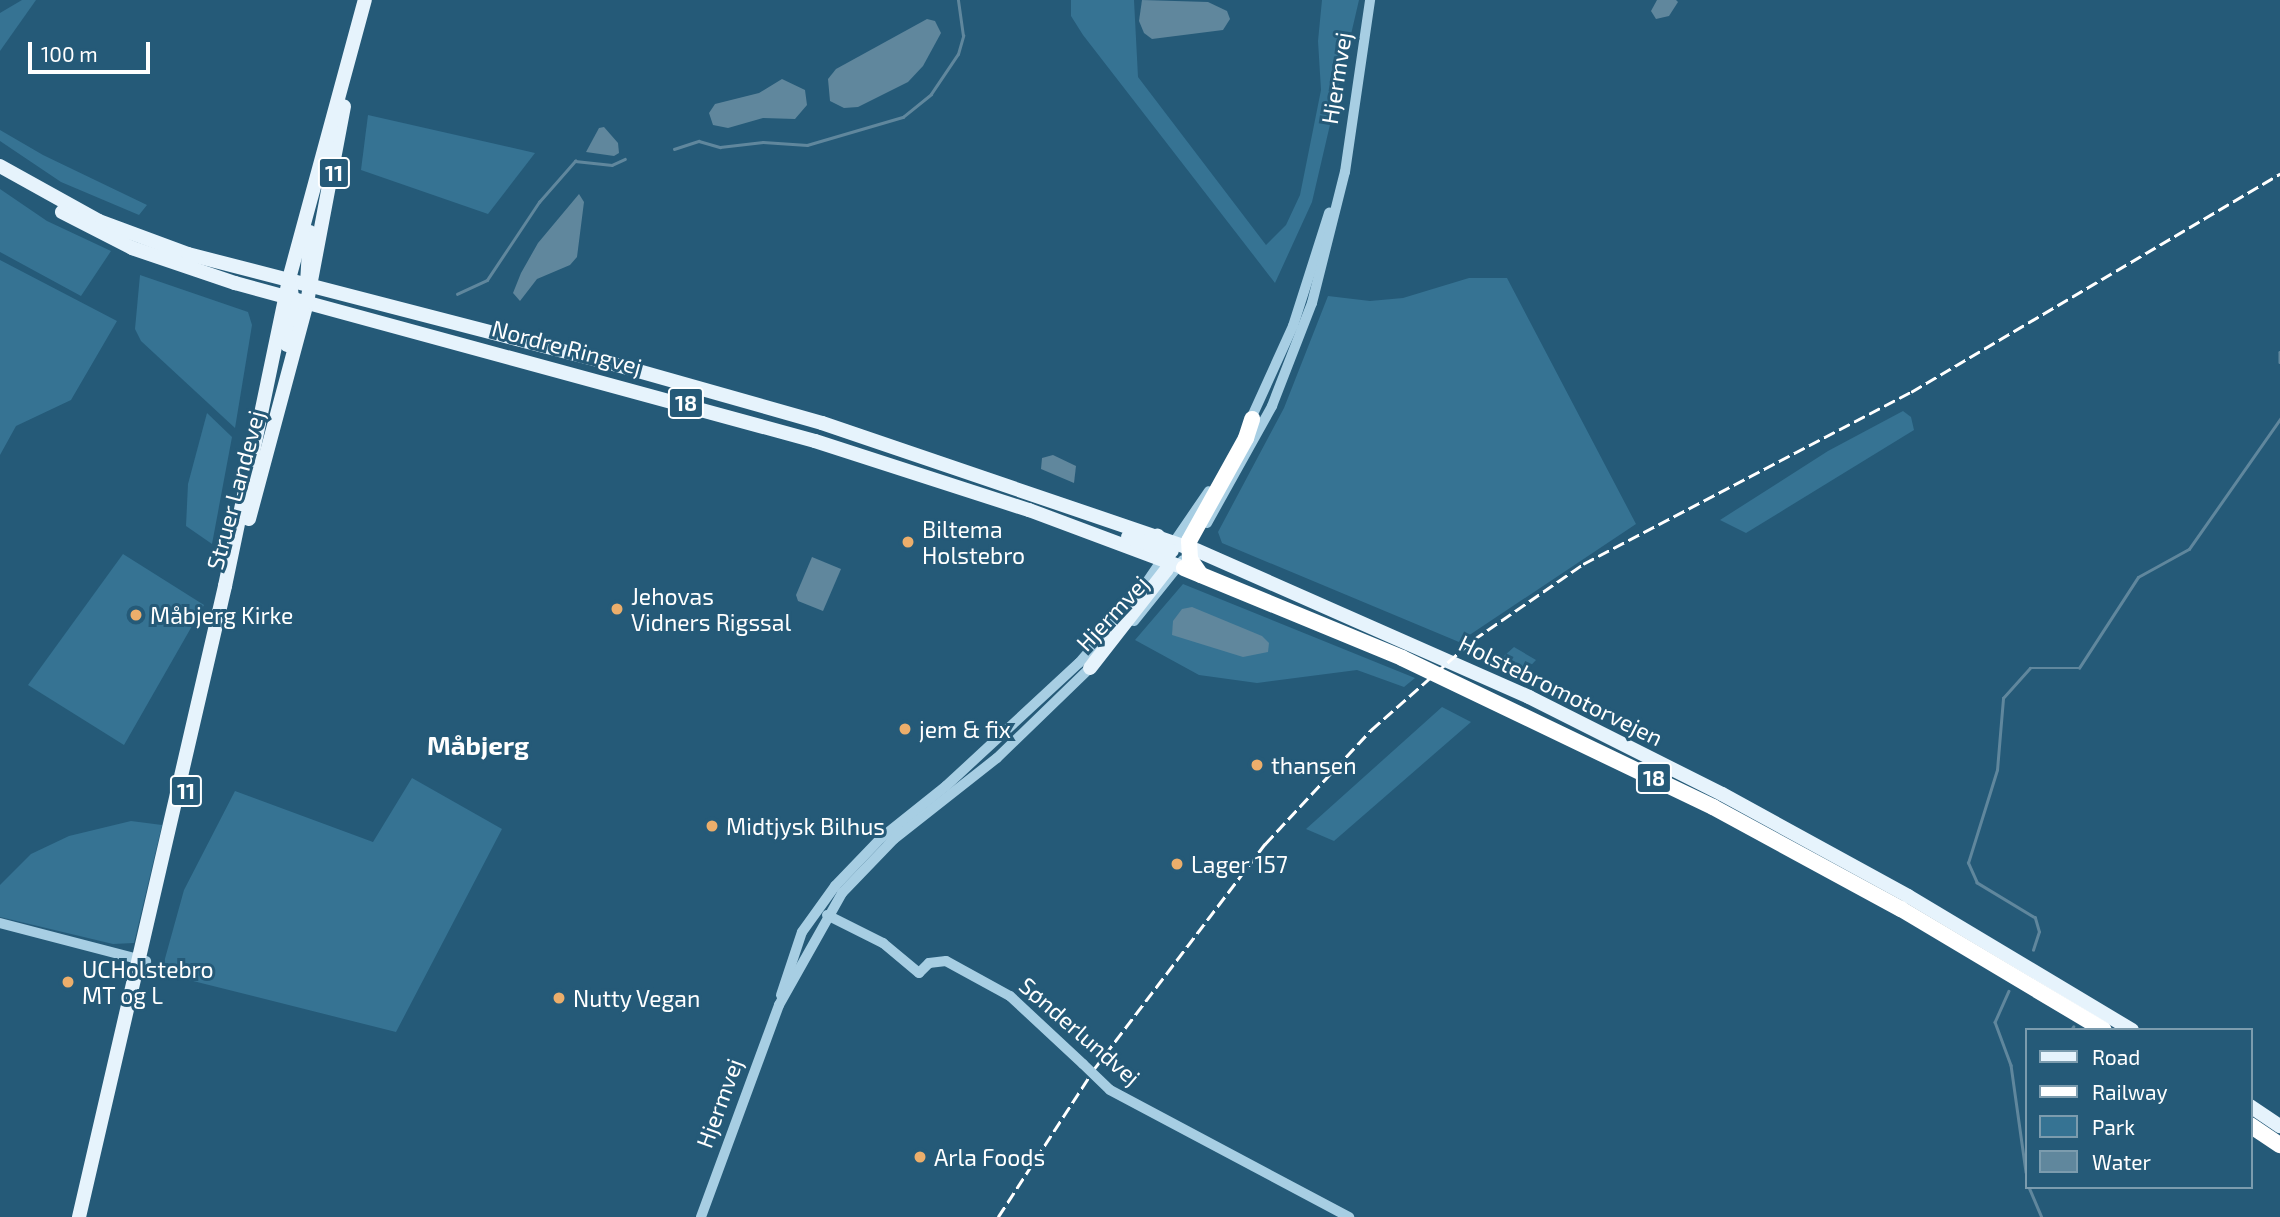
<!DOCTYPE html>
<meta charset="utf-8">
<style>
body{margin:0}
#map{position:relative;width:2280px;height:1217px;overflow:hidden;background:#255a78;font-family:"Exo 2",sans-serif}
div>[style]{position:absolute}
.green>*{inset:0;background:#367393}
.water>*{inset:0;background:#60879d}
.stream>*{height:2.5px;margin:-1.25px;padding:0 1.25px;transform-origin:1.25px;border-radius:1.25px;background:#60879d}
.minor>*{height:10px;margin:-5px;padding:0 5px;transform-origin:5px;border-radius:5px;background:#a7cee3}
.major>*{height:14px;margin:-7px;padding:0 7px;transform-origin:7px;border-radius:7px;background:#e6f3fc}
.highway>*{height:16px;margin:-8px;padding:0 8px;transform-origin:8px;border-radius:8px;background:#fff}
.rail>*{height:2.5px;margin-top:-1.25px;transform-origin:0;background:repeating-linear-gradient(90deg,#fff 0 12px,transparent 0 17px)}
.minor-bridge>*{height:10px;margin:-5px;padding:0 5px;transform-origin:5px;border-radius:5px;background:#a7cee3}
.dots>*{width:19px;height:19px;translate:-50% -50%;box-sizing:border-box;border:4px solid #255a78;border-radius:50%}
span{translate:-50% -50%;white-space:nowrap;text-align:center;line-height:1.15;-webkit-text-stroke:6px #255a78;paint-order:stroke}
.shield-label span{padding:2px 5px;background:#255a78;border:2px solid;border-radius:5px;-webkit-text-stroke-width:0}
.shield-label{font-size:21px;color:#fff;font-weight:700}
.street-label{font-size:23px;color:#fff}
.poi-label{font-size:23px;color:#fff}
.left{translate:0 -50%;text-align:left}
.quarter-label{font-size:26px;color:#fff;font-weight:700}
.legend{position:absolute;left:2025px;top:1028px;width:228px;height:161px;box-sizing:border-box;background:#255a78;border:2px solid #7c9cae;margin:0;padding:9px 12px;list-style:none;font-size:21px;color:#fff}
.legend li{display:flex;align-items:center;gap:14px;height:35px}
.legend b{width:35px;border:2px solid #7c9cae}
.scale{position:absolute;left:28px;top:42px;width:122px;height:32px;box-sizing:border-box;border:4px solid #fff;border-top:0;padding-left:9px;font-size:21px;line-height:24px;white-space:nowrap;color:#fff;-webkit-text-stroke:5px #255a78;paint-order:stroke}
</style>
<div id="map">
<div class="green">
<div style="clip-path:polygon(22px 0,36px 0,0 51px,0 13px)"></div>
<div style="clip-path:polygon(1071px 0,1134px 0,1138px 77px,1266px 245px,1286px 225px,1300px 195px,1321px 90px,1318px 41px,1322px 0,1359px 0,1312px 202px,1275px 283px,1083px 35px,1071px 16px)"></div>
<div style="clip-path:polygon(368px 115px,535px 153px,488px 214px,361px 170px)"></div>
<div style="clip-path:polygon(0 130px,43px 155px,147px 205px,139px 215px,61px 182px,0 141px)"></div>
<div style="clip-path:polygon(0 189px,47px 221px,111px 251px,81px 296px,0 252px)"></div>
<div style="clip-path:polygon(0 260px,117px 321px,71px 400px,16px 426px,0 455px)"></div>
<div style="clip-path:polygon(140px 275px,248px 312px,252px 325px,235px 428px,141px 341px,135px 329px)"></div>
<div style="clip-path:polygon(1469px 278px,1507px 278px,1636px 524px,1459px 642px,1222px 543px,1218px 532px,1284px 408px,1328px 296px,1370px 301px,1403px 298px)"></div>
<div style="clip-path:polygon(1903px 411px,1911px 417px,1914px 430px,1746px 533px,1720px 520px,1828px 451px)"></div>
<div style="clip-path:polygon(207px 413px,232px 437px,212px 544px,186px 526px,188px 484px)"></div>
<div style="clip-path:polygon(123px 554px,204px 605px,124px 745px,28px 685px)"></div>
<div style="clip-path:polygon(1183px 584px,1415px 678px,1404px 687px,1357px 670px,1257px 683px,1199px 675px,1135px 640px)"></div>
<div style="clip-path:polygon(1514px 647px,1536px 660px,1519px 678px,1494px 665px)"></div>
<div style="clip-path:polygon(1442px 707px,1471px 722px,1334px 841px,1306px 829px)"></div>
<div style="clip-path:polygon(412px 778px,502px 829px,396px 1032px,161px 973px,184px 890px,235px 791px,373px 842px)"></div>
<div style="clip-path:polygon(131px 821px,162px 825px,134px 943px,113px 944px,0 917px,0 885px,31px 854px,69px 836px)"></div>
</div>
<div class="water">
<div style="clip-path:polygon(1142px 0,1208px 2px,1227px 11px,1230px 19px,1223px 30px,1152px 39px,1144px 33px,1139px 21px)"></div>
<div style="clip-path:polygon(1657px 0,1676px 0,1678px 2px,1669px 16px,1656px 19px,1651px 11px)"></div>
<div style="clip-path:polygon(927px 19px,935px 21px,941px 33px,923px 66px,908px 82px,858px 107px,844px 108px,830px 101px,828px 79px,836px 69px)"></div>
<div style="clip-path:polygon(782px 79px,805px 90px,807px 105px,795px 119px,763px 118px,728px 128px,713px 125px,709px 113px,715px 104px,759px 93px)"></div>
<div style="clip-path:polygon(604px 127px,618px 143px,619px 153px,614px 156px,586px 152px,599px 128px)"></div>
<div style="clip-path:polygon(579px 194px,584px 202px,577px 257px,570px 265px,537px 279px,520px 301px,513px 293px,521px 273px,538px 243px)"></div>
<div style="clip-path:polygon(1053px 455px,1076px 466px,1074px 483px,1041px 469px,1042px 458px)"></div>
<div style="clip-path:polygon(812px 557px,841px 569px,823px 611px,798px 601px,796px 595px)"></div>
<div style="clip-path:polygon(1192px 607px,1262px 636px,1269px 643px,1268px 652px,1243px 657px,1172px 635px,1173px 621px,1182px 609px)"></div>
</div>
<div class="stream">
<div style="left:674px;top:149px;width:26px;rotate:-18deg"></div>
<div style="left:699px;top:141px;width:22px;rotate:16deg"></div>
<div style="left:720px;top:147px;width:43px;rotate:-6.6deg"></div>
<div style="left:763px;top:142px;width:44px;rotate:3.9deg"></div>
<div style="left:807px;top:145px;width:100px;rotate:-16.3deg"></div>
<div style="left:903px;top:117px;width:36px;rotate:-39deg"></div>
<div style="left:931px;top:94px;width:48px;rotate:-56deg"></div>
<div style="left:958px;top:54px;width:19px;rotate:-74deg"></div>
<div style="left:963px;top:36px;width:36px;rotate:-98deg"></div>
<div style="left:457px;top:294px;width:33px;rotate:-25deg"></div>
<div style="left:487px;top:280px;width:94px;rotate:-56.3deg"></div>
<div style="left:539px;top:202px;width:55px;rotate:-48.7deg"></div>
<div style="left:575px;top:161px;width:37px;rotate:6deg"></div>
<div style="left:612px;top:165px;width:14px;rotate:-25deg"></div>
<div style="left:2280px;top:352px;width:10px;rotate:90deg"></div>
<div style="left:2033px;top:950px;width:19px;rotate:-72deg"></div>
<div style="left:2039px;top:932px;width:15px;rotate:-106deg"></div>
<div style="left:2035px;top:918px;width:68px;rotate:-148.9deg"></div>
<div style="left:1977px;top:883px;width:22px;rotate:-114deg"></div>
<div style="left:1968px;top:863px;width:97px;rotate:-72.7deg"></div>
<div style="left:1997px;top:770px;width:72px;rotate:-85.2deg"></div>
<div style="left:2003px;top:698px;width:40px;rotate:-48deg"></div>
<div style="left:2030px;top:668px;width:49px"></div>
<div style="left:2079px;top:668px;width:108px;rotate:-57deg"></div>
<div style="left:2138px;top:577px;width:58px;rotate:-28.8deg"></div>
<div style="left:2189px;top:549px;width:159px;rotate:-55deg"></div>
<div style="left:2009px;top:991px;width:34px;rotate:114deg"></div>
<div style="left:1995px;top:1022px;width:46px;rotate:69.6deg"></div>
<div style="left:2011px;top:1065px;width:108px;rotate:82deg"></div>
<div style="left:2071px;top:1030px;width:4px;rotate:-56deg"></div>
<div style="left:2029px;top:1187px;width:33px;rotate:67deg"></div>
</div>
<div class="minor">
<div style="left:1249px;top:423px;width:107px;rotate:-65.6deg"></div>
<div style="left:1293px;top:326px;width:119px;rotate:-72.3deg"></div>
<div style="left:1207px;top:523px;width:134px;rotate:-60.9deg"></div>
<div style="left:1272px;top:406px;width:110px;rotate:-68.8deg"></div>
<div style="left:1312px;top:303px;width:135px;rotate:-75.9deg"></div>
<div style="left:1345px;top:172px;width:174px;rotate:-81.7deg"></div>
<div style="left:1134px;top:621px;width:78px;rotate:-51.2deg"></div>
<div style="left:827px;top:915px;width:63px;rotate:26.6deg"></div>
<div style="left:883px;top:943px;width:47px;rotate:39.8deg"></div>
<div style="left:919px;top:973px;width:14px;rotate:-45deg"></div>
<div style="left:929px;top:963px;width:17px;rotate:-7deg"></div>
<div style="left:946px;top:961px;width:73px;rotate:28.7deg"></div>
<div style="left:1010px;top:996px;width:100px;rotate:43deg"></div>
<div style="left:0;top:923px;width:151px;rotate:14.6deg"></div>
<div style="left:781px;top:995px;width:66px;rotate:-71.6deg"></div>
<div style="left:802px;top:932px;width:57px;rotate:-54.3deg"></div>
<div style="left:835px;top:886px;width:66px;rotate:-46.2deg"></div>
<div style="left:881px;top:838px;width:83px;rotate:-38.7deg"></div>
<div style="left:946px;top:786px;width:181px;rotate:-42.8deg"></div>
<div style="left:1079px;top:663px;width:94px;rotate:-49.3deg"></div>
<div style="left:1140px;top:592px;width:122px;rotate:-55.7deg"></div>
<div style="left:1110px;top:1090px;width:271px;rotate:28deg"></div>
<div style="left:701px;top:1217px;width:226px;rotate:-69.8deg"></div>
<div style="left:779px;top:1005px;width:129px;rotate:-60.6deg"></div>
<div style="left:842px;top:893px;width:75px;rotate:-46.1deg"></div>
<div style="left:894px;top:839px;width:131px;rotate:-38.2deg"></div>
<div style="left:997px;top:758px;width:135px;rotate:-44.1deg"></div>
</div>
<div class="major">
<div style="left:0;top:166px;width:113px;rotate:29.1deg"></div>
<div style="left:99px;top:221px;width:95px;rotate:20.3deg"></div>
<div style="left:188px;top:254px;width:443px;rotate:14.5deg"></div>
<div style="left:617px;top:365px;width:213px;rotate:15.8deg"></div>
<div style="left:822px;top:423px;width:395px;rotate:18.8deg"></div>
<div style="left:1196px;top:550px;width:364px;rotate:23.8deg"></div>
<div style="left:1529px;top:697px;width:216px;rotate:26.7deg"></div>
<div style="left:1722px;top:794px;width:212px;rotate:28.7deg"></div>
<div style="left:1908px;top:896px;width:261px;rotate:30.9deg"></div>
<div style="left:62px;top:212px;width:79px;rotate:27.2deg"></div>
<div style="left:132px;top:248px;width:109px;rotate:18.8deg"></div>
<div style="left:235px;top:283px;width:601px;rotate:15.24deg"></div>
<div style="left:815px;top:441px;width:225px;rotate:17.9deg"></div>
<div style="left:1029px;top:510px;width:165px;rotate:20.5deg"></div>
<div style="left:307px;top:284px;width:52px;rotate:-86.7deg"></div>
<div style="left:287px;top:345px;width:35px;rotate:-78deg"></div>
<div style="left:294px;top:311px;width:21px;rotate:-98deg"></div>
<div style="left:249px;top:519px;width:225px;rotate:-75deg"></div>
<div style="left:307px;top:302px;width:199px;rotate:-79.3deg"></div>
<div style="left:1128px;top:537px;width:46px;rotate:17.7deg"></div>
<div style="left:1090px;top:668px;width:125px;rotate:-52.1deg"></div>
<div style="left:1167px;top:569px;width:18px;rotate:-84deg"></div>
<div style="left:1169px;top:551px;width:19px;rotate:-126deg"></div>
<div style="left:2250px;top:1106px;width:36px;rotate:34deg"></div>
<div style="left:79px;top:1217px;width:648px;rotate:-76.97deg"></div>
<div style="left:225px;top:586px;width:314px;rotate:-78.2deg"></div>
<div style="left:289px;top:279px;width:289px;rotate:-74.8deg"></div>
</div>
<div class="highway">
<div style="left:1184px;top:568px;width:236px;rotate:22.4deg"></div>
<div style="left:1402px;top:658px;width:345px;rotate:25.6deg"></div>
<div style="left:1713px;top:807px;width:214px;rotate:28.5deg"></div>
<div style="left:1901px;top:909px;width:236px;rotate:30.8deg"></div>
<div style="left:1201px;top:575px;width:19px;rotate:-125deg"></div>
<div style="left:1190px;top:559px;width:18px;rotate:-93deg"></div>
<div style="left:1189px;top:541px;width:118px;rotate:-61deg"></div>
<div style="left:1246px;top:438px;width:20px;rotate:-72deg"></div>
<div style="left:2250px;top:1125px;width:36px;rotate:34deg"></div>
</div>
<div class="rail">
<div style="left:998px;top:1217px;width:176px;rotate:-57deg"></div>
<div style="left:1094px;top:1069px;width:283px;rotate:-52.8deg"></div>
<div style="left:1265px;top:844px;width:156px;rotate:-47.1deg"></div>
<div style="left:1371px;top:730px;width:136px;rotate:-41.4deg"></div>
<div style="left:1473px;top:640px;width:134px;rotate:-34.6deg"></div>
<div style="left:1583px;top:564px;width:370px;rotate:-27.7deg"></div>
<div style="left:1911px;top:392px;width:429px;rotate:-30.6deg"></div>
</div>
<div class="minor-bridge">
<div style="left:1083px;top:1064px;width:37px;rotate:44deg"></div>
</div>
<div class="dots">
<div style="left:908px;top:542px;background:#ecae6b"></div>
<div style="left:617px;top:609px;background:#ecae6b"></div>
<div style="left:136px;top:615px;background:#ecae6b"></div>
<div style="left:905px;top:729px;background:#ecae6b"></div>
<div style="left:1257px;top:765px;background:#ecae6b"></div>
<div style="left:712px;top:826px;background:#ecae6b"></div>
<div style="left:1177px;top:864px;background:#ecae6b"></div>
<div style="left:68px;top:982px;background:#ecae6b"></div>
<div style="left:559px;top:998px;background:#ecae6b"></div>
<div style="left:920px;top:1157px;background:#ecae6b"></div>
</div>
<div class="shield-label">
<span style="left:334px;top:173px">11</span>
<span style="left:686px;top:403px">18</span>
<span style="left:1654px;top:778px">18</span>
<span style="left:186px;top:791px">11</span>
</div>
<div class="street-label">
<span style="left:1336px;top:78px;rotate:-81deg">Hjermvej</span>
<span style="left:567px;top:347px;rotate:15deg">Nordre Ringvej</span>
<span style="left:235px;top:490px;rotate:-75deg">Struer Landevej</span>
<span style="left:1112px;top:613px;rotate:-47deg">Hjermvej</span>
<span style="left:1561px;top:690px;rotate:26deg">Holstebromotorvejen</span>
<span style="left:1080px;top:1031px;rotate:41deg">Sønderlundvej</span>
<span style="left:719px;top:1103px;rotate:-70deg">Hjermvej</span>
</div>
<div class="poi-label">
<span class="left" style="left:922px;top:542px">Biltema<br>Holstebro</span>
<span class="left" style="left:631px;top:609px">Jehovas<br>Vidners Rigssal</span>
<span class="left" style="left:150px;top:615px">Måbjerg Kirke</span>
<span class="left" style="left:919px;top:729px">jem &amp; fix</span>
<span class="left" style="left:1271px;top:765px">thansen</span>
<span class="left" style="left:726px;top:826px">Midtjysk Bilhus</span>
<span class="left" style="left:1191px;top:864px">Lager 157</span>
<span class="left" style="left:82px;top:982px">UCHolstebro<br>MT og L</span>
<span class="left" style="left:573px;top:998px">Nutty Vegan</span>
<span class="left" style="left:934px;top:1157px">Arla Foods</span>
</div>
<div class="quarter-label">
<span style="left:478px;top:745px">Måbjerg</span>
</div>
<ul class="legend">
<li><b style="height:9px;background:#e6f3fc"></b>Road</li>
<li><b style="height:9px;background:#fff"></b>Railway</li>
<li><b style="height:19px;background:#367393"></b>Park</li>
<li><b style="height:19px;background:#60879d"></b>Water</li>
</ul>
<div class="scale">100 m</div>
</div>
